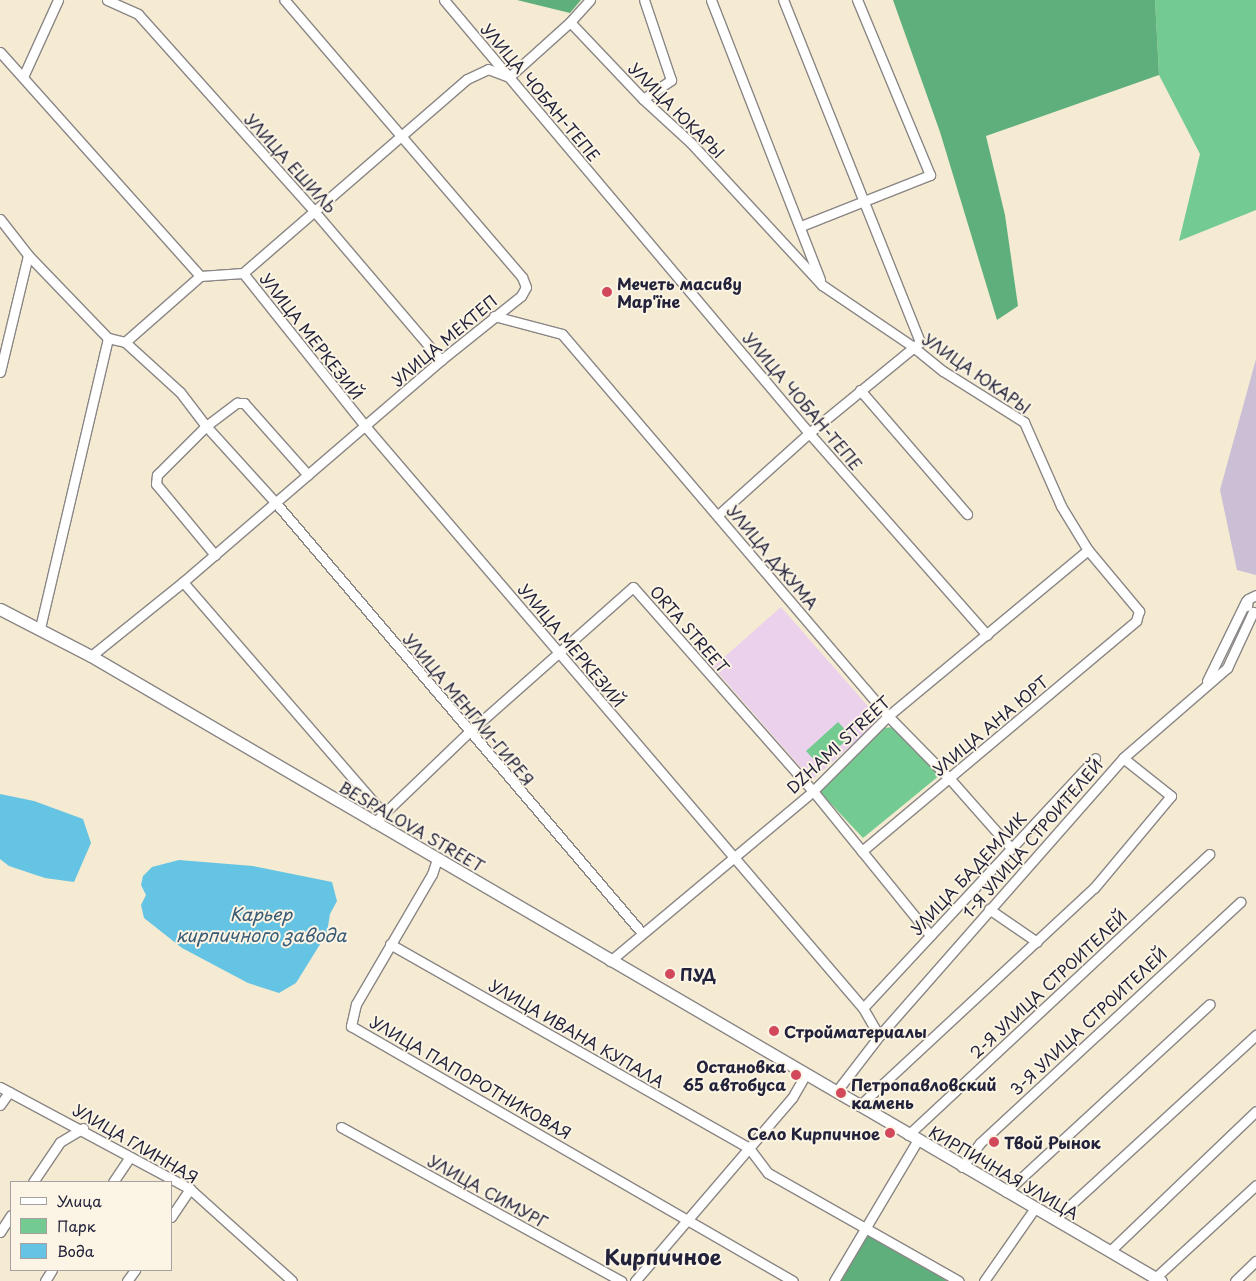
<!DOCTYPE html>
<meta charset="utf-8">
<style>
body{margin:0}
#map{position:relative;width:1256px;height:1281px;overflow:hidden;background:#f4ebd2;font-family:"Playpen Sans",sans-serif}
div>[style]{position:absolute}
.built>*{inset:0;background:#ebd1ec}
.industrial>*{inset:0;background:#cbbfd6}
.green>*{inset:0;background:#73cb91}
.forest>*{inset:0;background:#5eaf7b}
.water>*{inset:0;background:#65c4e3}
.roads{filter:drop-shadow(1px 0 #8b8686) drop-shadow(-1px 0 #8b8686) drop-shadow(0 1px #8b8686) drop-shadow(0 -1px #8b8686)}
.minor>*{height:9px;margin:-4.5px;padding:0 4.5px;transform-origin:4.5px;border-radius:4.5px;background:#fff}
.major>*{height:11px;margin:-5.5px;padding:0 5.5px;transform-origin:5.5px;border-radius:5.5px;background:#fff}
.dots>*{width:14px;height:14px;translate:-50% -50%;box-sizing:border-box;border:2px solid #fcf5e5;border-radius:50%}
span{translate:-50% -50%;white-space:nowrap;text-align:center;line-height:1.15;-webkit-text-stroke:4px #fcf5e5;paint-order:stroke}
.street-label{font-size:16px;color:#22223b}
.poi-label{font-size:16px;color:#22223b;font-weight:700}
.left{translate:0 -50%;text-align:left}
.right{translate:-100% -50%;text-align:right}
.water-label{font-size:18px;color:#395b76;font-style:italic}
.district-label{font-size:21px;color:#22223b;font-weight:700}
.legend{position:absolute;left:10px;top:1181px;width:162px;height:90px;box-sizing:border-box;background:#fcf5e5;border:1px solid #a5a1a1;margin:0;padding:6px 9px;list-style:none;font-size:15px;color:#22223b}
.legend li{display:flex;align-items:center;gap:10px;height:25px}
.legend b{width:25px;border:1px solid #a5a1a1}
</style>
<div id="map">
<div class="built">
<div style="clip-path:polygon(781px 607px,880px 720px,812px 780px,713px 667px)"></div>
</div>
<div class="industrial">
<div style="clip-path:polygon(1256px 359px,1256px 575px,1237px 570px,1220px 490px)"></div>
</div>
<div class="green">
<div style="clip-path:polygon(1155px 0,1256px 0,1256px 210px,1179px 241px,1200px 154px,1159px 75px)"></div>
<div style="clip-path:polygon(838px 722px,851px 736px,819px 765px,806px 751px)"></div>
<div style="clip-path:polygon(895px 727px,940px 775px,863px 838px,819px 791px,882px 728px)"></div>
</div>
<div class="forest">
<div style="clip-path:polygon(517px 0,581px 0,570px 13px)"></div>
<div style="clip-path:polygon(893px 0,1155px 0,1159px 75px,986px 136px,1005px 215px,1018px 306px,997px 320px,940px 132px)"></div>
<div style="clip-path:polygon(866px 1234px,947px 1281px,838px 1281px)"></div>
</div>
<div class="water">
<div style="clip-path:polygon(0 794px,34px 801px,83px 819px,91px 843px,74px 882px,45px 878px,9px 866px,0 859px)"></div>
<div style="clip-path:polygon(179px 860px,253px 866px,332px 882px,337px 901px,330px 914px,327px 933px,296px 983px,279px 993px,248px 983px,182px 948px,144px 918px,141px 905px,146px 895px,141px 885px,143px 876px,152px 867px)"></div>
</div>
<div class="roads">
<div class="minor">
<div style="left:107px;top:0;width:34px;rotate:24deg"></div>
<div style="left:138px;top:14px;width:264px;rotate:48.2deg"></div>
<div style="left:314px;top:211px;width:196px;rotate:49.6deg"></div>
<div style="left:444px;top:0;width:566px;rotate:49.87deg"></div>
<div style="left:809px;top:433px;width:269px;rotate:48.6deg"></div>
<div style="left:711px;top:0;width:300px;rotate:68.7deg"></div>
<div style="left:570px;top:22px;width:30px;rotate:-48deg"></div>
<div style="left:0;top:52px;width:300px;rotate:48.2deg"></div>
<div style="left:23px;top:77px;width:85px;rotate:-65.6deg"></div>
<div style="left:643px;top:99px;width:34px;rotate:-34deg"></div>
<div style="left:671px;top:80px;width:84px;rotate:-108.6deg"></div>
<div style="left:0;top:219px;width:46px;rotate:52.1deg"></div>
<div style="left:28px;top:255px;width:115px;rotate:46.1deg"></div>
<div style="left:108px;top:338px;width:17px;rotate:13deg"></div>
<div style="left:125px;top:342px;width:74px;rotate:42.3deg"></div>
<div style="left:180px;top:392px;width:43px;rotate:52.6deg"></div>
<div style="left:206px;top:426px;width:103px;rotate:47.8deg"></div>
<div style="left:275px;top:502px;width:566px;rotate:49.59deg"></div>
<div style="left:801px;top:226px;width:139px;rotate:-21.6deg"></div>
<div style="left:930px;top:175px;width:190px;rotate:-112.6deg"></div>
<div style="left:243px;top:273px;width:196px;rotate:51.4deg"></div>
<div style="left:365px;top:426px;width:766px;rotate:49.45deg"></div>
<div style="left:863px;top:1008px;width:32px;rotate:60deg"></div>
<div style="left:494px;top:316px;width:70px;rotate:14.8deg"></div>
<div style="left:562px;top:334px;width:502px;rotate:49.52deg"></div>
<div style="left:888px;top:716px;width:88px;rotate:45.5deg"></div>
<div style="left:950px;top:779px;width:92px;rotate:48.5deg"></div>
<div style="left:125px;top:342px;width:100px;rotate:-41.3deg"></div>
<div style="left:200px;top:276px;width:43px;rotate:-4deg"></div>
<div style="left:243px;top:273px;width:296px;rotate:-40.9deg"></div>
<div style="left:467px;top:79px;width:23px;rotate:-25deg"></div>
<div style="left:488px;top:69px;width:22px;rotate:21deg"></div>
<div style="left:509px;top:77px;width:82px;rotate:-42deg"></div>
<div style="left:570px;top:22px;width:106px;rotate:46.5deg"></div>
<div style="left:643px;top:99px;width:65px;rotate:42.5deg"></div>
<div style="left:691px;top:143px;width:193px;rotate:47.3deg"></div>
<div style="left:822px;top:285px;width:109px;rotate:34.1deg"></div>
<div style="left:912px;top:346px;width:40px;rotate:39deg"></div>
<div style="left:943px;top:371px;width:96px;rotate:32.2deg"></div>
<div style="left:1024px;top:422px;width:92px;rotate:66.2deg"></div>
<div style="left:1061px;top:506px;width:52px;rotate:58.5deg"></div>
<div style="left:1088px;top:550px;width:80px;rotate:50.1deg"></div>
<div style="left:1139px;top:611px;width:10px;rotate:107deg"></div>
<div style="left:1136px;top:621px;width:358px;rotate:140deg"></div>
<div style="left:0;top:372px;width:120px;rotate:-76.5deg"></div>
<div style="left:860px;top:390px;width:164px;rotate:49.2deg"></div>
<div style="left:718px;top:515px;width:122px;rotate:-42deg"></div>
<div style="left:809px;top:433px;width:144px;rotate:-39.3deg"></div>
<div style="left:920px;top:342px;width:368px;rotate:-111.8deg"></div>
<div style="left:215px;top:555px;width:92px;rotate:-129.7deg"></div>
<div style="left:156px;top:484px;width:9px;rotate:-84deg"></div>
<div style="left:157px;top:475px;width:69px;rotate:-45deg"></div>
<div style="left:206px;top:426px;width:39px;rotate:-37deg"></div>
<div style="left:237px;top:403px;width:7px"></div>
<div style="left:244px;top:403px;width:96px;rotate:48.4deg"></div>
<div style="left:183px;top:582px;width:306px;rotate:49.1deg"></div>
<div style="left:1247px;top:606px;width:7px;rotate:-82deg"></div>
<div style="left:1248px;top:599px;width:9px;rotate:-27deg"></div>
<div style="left:40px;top:628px;width:298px;rotate:-76.8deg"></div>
<div style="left:91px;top:656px;width:118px;rotate:-38.8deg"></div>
<div style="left:183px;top:582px;width:340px;rotate:-40.7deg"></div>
<div style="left:441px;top:360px;width:102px;rotate:-38.7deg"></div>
<div style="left:521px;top:296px;width:10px;rotate:-61deg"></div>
<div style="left:526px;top:287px;width:11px;rotate:-112deg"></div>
<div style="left:522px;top:277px;width:365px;rotate:-130.6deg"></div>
<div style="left:1207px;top:681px;width:89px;rotate:-64deg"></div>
<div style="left:374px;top:823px;width:130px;rotate:-43.8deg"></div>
<div style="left:468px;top:733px;width:220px;rotate:-41.5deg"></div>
<div style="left:633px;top:587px;width:272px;rotate:48.6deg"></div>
<div style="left:813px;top:791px;width:186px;rotate:50.9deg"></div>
<div style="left:437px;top:859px;width:16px;rotate:108deg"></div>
<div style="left:432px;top:874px;width:151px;rotate:120.3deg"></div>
<div style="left:356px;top:1004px;width:23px;rotate:103deg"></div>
<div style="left:351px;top:1026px;width:510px;rotate:29.98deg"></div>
<div style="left:989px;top:909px;width:58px;rotate:34.5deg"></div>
<div style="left:390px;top:944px;width:413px;rotate:29.6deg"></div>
<div style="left:749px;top:1148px;width:31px;rotate:53deg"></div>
<div style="left:768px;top:1173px;width:219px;rotate:29.5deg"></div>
<div style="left:610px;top:961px;width:265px;rotate:-39.9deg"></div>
<div style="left:813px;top:791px;width:106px;rotate:-45deg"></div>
<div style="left:888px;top:716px;width:260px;rotate:-39.7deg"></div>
<div style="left:863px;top:1008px;width:341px;rotate:-47.1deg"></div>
<div style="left:0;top:1087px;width:216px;rotate:28.2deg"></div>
<div style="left:190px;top:1189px;width:137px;rotate:42deg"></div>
<div style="left:836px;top:1092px;width:71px;rotate:-52.5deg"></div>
<div style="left:879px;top:1036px;width:370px;rotate:-48.7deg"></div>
<div style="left:1123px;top:758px;width:138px;rotate:-40.9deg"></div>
<div style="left:1227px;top:668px;width:62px;rotate:-65.1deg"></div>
<div style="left:0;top:1105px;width:16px;rotate:-55deg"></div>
<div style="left:859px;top:1106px;width:321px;rotate:-42.9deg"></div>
<div style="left:1094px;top:888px;width:120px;rotate:-50.1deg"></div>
<div style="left:1171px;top:796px;width:61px;rotate:-141.6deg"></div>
<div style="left:341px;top:1127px;width:320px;rotate:28.8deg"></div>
<div style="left:908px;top:1135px;width:412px;rotate:-43deg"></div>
<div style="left:962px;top:1167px;width:30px;rotate:-53deg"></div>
<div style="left:980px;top:1143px;width:355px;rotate:-42.8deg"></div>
<div style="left:33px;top:1182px;width:48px;rotate:-56deg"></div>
<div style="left:60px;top:1142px;width:27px;rotate:-31deg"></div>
<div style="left:113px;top:1182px;width:30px;rotate:-56deg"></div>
<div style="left:1006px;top:1192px;width:277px;rotate:-42.7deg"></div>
<div style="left:171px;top:1217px;width:34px;rotate:-56deg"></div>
<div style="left:1055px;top:1219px;width:273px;rotate:-42.5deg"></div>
<div style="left:0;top:1232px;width:20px;rotate:-57deg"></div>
<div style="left:1110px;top:1251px;width:202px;rotate:-43.8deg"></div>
<div style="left:1155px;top:1278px;width:137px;rotate:-42.6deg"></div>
<div style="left:45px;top:1281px;width:13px;rotate:-58deg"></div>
<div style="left:127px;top:1281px;width:14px;rotate:-54deg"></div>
<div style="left:635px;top:1281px;width:241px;rotate:-49.4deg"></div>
<div style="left:792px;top:1098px;width:28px;rotate:-60deg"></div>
<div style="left:834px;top:1281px;width:163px;rotate:-59.3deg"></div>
<div style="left:984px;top:1281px;width:89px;rotate:-55.1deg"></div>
<div style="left:1235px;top:1281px;width:29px;rotate:-44deg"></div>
</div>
<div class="major">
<div style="left:0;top:609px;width:102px;rotate:27.3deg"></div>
<div style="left:91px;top:656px;width:1239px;rotate:30.29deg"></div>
</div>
</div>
<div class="dots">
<div style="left:607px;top:292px;background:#d1495b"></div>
<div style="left:670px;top:974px;background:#d1495b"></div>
<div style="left:774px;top:1031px;background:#d1495b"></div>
<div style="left:796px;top:1075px;background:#d1495b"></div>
<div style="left:841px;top:1093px;background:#d1495b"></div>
<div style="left:890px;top:1133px;background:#d1495b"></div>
<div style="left:994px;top:1142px;background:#d1495b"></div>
</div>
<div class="street-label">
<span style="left:541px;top:92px;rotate:50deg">УЛИЦА ЧОБАН-ТЕПЕ</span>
<span style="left:677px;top:110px;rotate:45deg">УЛИЦА ЮКАРЫ</span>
<span style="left:291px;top:163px;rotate:48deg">УЛИЦА ЕШИЛЬ</span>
<span style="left:312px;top:336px;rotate:52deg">УЛИЦА МЕРКЕЗИЙ</span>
<span style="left:444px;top:340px;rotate:-40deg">УЛИЦА МЕКТЕП</span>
<span style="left:977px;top:373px;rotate:35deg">УЛИЦА ЮКАРЫ</span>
<span style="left:803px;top:401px;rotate:50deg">УЛИЦА ЧОБАН-ТЕПЕ</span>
<span style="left:773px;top:557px;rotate:50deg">УЛИЦА ДЖУМА</span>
<span style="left:690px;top:629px;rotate:49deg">ORTA STREET</span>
<span style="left:572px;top:645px;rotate:50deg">УЛИЦА МЕРКЕЗИЙ</span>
<span style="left:469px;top:709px;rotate:50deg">УЛИЦА МЕНГЛИ-ГИРЕЯ</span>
<span style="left:990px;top:725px;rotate:-40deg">УЛИЦА АНА ЮРТ</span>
<span style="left:838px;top:744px;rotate:-43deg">DZHAMI STREET</span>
<span style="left:412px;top:826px;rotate:30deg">BESPALOVA STREET</span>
<span style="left:1032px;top:838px;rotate:-49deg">1-Я УЛИЦА СТРОИТЕЛЕЙ</span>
<span style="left:968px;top:873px;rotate:-47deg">УЛИЦА БАДЕМЛИК</span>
<span style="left:1048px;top:984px;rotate:-43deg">2-Я УЛИЦА СТРОИТЕЛЕЙ</span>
<span style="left:1088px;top:1021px;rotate:-43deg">3-Я УЛИЦА СТРОИТЕЛЕЙ</span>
<span style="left:577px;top:1033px;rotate:30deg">УЛИЦА ИВАНА КУПАЛА</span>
<span style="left:471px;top:1077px;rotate:30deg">УЛИЦА ПАПОРОТНИКОВАЯ</span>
<span style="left:136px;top:1143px;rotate:30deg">УЛИЦА ГЛИННАЯ</span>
<span style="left:1004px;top:1172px;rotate:30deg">КИРПИЧНАЯ УЛИЦА</span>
<span style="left:488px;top:1191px;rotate:29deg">УЛИЦА СИМУРГ</span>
</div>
<div class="poi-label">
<span class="left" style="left:617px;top:292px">Мечеть масиву<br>Мар'їне</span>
<span class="left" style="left:680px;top:974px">ПУД</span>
<span class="left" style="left:784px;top:1031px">Стройматериалы</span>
<span class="right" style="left:786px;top:1075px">Остановка<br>65 автобуса</span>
<span class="left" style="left:851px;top:1093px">Петропавловский<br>камень</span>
<span class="right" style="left:880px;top:1133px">Село Кирпичное</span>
<span class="left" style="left:1004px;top:1142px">Твой Рынок</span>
</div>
<div class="water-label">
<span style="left:261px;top:925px">Карьер<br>кирпичного завода</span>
</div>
<div class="district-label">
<span style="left:663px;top:1256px">Кирпичное</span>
</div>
<ul class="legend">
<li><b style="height:6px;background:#fff"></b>Улица</li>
<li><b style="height:14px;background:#73cb91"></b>Парк</li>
<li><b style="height:14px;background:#65c4e3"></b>Вода</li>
</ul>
</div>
